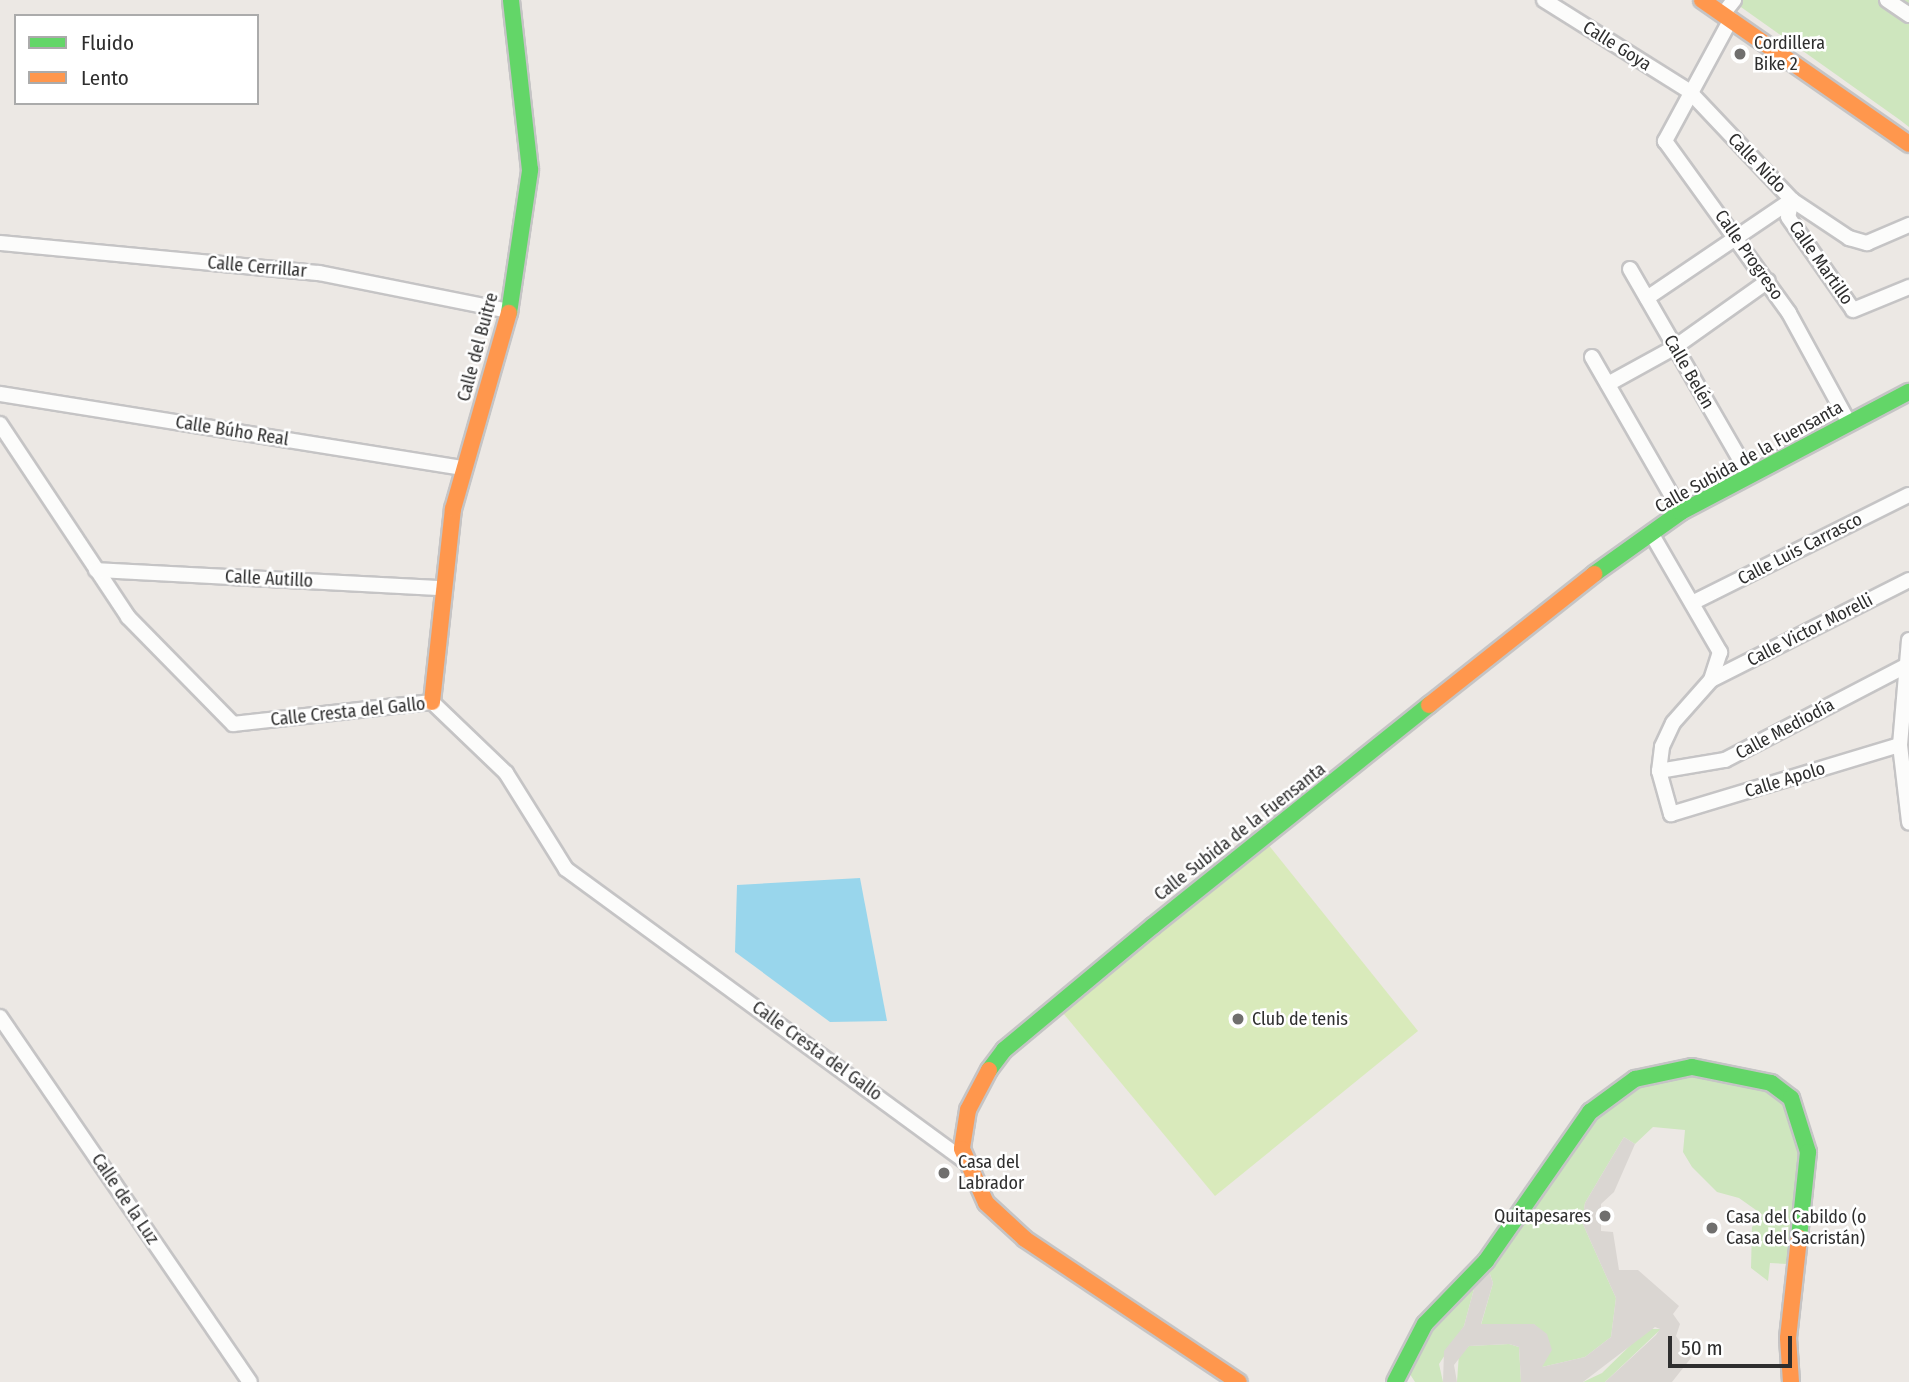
<!DOCTYPE html>
<meta charset="utf-8">
<style>
body{margin:0}
#map{position:relative;width:1909px;height:1382px;overflow:hidden;background:#ece8e4;font-family:"Fira Sans Condensed",sans-serif}
div>[style]{position:absolute}
.green>*{inset:0;background:#cee6be}
.pitch>*{inset:0;background:#d9eabb}
.plaza>*{inset:0;background:#dad6d2}
.water>*{inset:0;background:#99d6ec}
.roads{filter:drop-shadow(2px 0 #c5c4c5) drop-shadow(-2px 0 #c5c4c5) drop-shadow(0 2px #c5c4c5) drop-shadow(0 -2px #c5c4c5)}
.street>*{height:14px;margin:-7px;padding:0 7px;transform-origin:7px;border-radius:7px;background:#fcfcfb}
.fast>*{height:16px;margin:-8px;padding:0 8px;transform-origin:8px;border-radius:8px;background:#63d668}
.slow>*{height:16px;margin:-8px;padding:0 8px;transform-origin:8px;border-radius:8px;background:#ff974d}
.dots>*{width:19px;height:19px;translate:-50% -50%;box-sizing:border-box;border:4px solid #fff;border-radius:50%}
span{translate:-50% -50%;white-space:nowrap;text-align:center;line-height:1.15;-webkit-text-stroke:5px #fff;paint-order:stroke}
.poi-label{font-size:18px;color:#2e2e2e}
.left{translate:0 -50%;text-align:left}
.right{translate:-100% -50%;text-align:right}
.street-label{font-size:18px;color:#2e2e2e}
.legend{position:absolute;left:14px;top:14px;width:245px;height:91px;box-sizing:border-box;background:#fff;border:2px solid #ababab;margin:0;padding:9px 12px;list-style:none;font-size:21px;color:#2e2e2e}
.legend li{display:flex;align-items:center;gap:14px;height:35px}
.legend b{width:35px;border:2px solid #ababab}
.scale{position:absolute;left:1668px;top:1336px;width:124px;height:32px;box-sizing:border-box;border:4px solid #2e2e2e;border-top:0;padding-left:9px;font-size:21px;line-height:24px;white-space:nowrap;color:#2e2e2e;-webkit-text-stroke:5px #fff;paint-order:stroke}
</style>
<div id="map">
<div class="green">
<div style="clip-path:polygon(1731px 0,1909px 0,1909px 127px,1900px 120px)"></div>
<div style="clip-path:polygon(1687px 1072px,1744px 1080px,1783px 1099px,1795px 1120px,1802px 1154px,1787px 1264px,1770px 1263px,1768px 1281px,1751px 1268px,1752px 1227px,1763px 1215px,1739px 1198px,1717px 1192px,1692px 1167px,1683px 1152px,1685px 1130px,1653px 1127px,1635px 1144px,1624px 1137px,1585px 1203px,1582px 1222px,1616px 1298px,1611px 1337px,1585px 1357px,1542px 1367px,1534px 1324px,1481px 1325px,1493px 1283px,1489px 1271px,1551px 1168px,1620px 1093px)"></div>
<div style="clip-path:polygon(1475px 1285px,1464px 1326px,1439px 1364px,1443px 1382px,1415px 1382px,1408px 1371px,1427px 1329px)"></div>
<div style="clip-path:polygon(1647px 1329px,1661px 1329px,1605px 1382px,1583px 1382px,1602px 1373px)"></div>
<div style="clip-path:polygon(1509px 1344px,1519px 1347px,1521px 1382px,1457px 1382px,1459px 1353px,1469px 1346px)"></div>
</div>
<div class="pitch">
<div style="clip-path:polygon(1263px 838px,1418px 1031px,1215px 1196px,1058px 1007px)"></div>
</div>
<div class="plaza">
<div style="clip-path:polygon(1624px 1137px,1635px 1144px,1614px 1192px,1601px 1204px,1601px 1231px,1613px 1232px,1619px 1270px,1638px 1270px,1679px 1306px,1673px 1314px,1680px 1324px,1676px 1336px,1691px 1358px,1672px 1382px,1605px 1382px,1656px 1335px,1660px 1329px,1655px 1327px,1583px 1382px,1521px 1382px,1519px 1347px,1509px 1344px,1469px 1346px,1454px 1365px,1457px 1382px,1443px 1382px,1444px 1351px,1464px 1326px,1475px 1285px,1489px 1271px,1493px 1283px,1481px 1324px,1534px 1324px,1547px 1334px,1552px 1350px,1542px 1367px,1585px 1357px,1611px 1337px,1616px 1298px,1582px 1222px,1585px 1203px)"></div>
</div>
<div class="water">
<div style="clip-path:polygon(860px 878px,887px 1021px,830px 1022px,735px 952px,737px 885px)"></div>
</div>
<div class="roads">
<div class="street">
<div style="left:1544px;top:0;width:171px;rotate:32.1deg"></div>
<div style="left:1689px;top:91px;width:150px;rotate:46.6deg"></div>
<div style="left:1792px;top:200px;width:69px;rotate:33.7deg"></div>
<div style="left:1849px;top:238px;width:19px;rotate:16deg"></div>
<div style="left:1867px;top:243px;width:46px;rotate:-23.2deg"></div>
<div style="left:1887px;top:0;width:27px;rotate:34deg"></div>
<div style="left:1723px;top:14px;width:18px;rotate:-52deg"></div>
<div style="left:1731px;top:19px;width:139px;rotate:118.4deg"></div>
<div style="left:1665px;top:141px;width:212px;rotate:54.2deg"></div>
<div style="left:1789px;top:313px;width:125px;rotate:61.4deg"></div>
<div style="left:1792px;top:200px;width:17px;rotate:103deg"></div>
<div style="left:1788px;top:217px;width:113px;rotate:55deg"></div>
<div style="left:1853px;top:310px;width:61px;rotate:-22.3deg"></div>
<div style="left:0;top:243px;width:320px;rotate:5.4deg"></div>
<div style="left:319px;top:273px;width:195px;rotate:11.3deg"></div>
<div style="left:1630px;top:269px;width:238px;rotate:60deg"></div>
<div style="left:1647px;top:298px;width:175px;rotate:-34.1deg"></div>
<div style="left:1592px;top:357px;width:179px;rotate:60.1deg"></div>
<div style="left:1608px;top:384px;width:77px;rotate:-28.9deg"></div>
<div style="left:1675px;top:347px;width:114px;rotate:-35.4deg"></div>
<div style="left:0;top:394px;width:470px;rotate:9.1deg"></div>
<div style="left:0;top:424px;width:232px;rotate:56.4deg"></div>
<div style="left:128px;top:617px;width:150px;rotate:45.5deg"></div>
<div style="left:233px;top:724px;width:200px;rotate:-6.3deg"></div>
<div style="left:432px;top:702px;width:103px;rotate:43.8deg"></div>
<div style="left:506px;top:773px;width:113px;rotate:58deg"></div>
<div style="left:566px;top:869px;width:493px;rotate:36.2deg"></div>
<div style="left:1651px;top:533px;width:138px;rotate:59.9deg"></div>
<div style="left:1720px;top:652px;width:29px;rotate:108deg"></div>
<div style="left:1711px;top:680px;width:57px;rotate:131.5deg"></div>
<div style="left:1673px;top:723px;width:26px;rotate:115deg"></div>
<div style="left:1662px;top:747px;width:24px;rotate:97deg"></div>
<div style="left:1659px;top:771px;width:45px;rotate:74.4deg"></div>
<div style="left:1671px;top:814px;width:239px;rotate:-16.8deg"></div>
<div style="left:96px;top:570px;width:345px;rotate:3deg"></div>
<div style="left:1692px;top:603px;width:242px;rotate:-26.5deg"></div>
<div style="left:1909px;top:640px;width:105px;rotate:94.9deg"></div>
<div style="left:1900px;top:745px;width:78px;rotate:83.3deg"></div>
<div style="left:1711px;top:680px;width:222px;rotate:-26.8deg"></div>
<div style="left:1659px;top:771px;width:67px;rotate:-9.5deg"></div>
<div style="left:1725px;top:760px;width:202px;rotate:-27.5deg"></div>
<div style="left:0;top:1017px;width:442px;rotate:55.6deg"></div>
</div>
<div class="fast">
<div style="left:509px;top:313px;width:145px;rotate:-81.6deg"></div>
<div style="left:530px;top:170px;width:171px;rotate:-96.4deg"></div>
<div style="left:1594px;top:574px;width:107px;rotate:-35.5deg"></div>
<div style="left:1681px;top:512px;width:258px;rotate:-27.8deg"></div>
<div style="left:989px;top:1070px;width:25px;rotate:-53deg"></div>
<div style="left:1004px;top:1050px;width:194px;rotate:-39.8deg"></div>
<div style="left:1153px;top:926px;width:354px;rotate:-38.7deg"></div>
<div style="left:1395px;top:1382px;width:65px;rotate:-62.7deg"></div>
<div style="left:1425px;top:1324px;width:88px;rotate:-45.9deg"></div>
<div style="left:1486px;top:1261px;width:182px;rotate:-55.1deg"></div>
<div style="left:1590px;top:1112px;width:56px;rotate:-36.3deg"></div>
<div style="left:1635px;top:1079px;width:58px;rotate:-11.9deg"></div>
<div style="left:1692px;top:1067px;width:81px;rotate:11.4deg"></div>
<div style="left:1771px;top:1083px;width:25px;rotate:37deg"></div>
<div style="left:1791px;top:1098px;width:57px;rotate:72.5deg"></div>
<div style="left:1808px;top:1152px;width:86px;rotate:96deg"></div>
</div>
<div class="slow">
<div style="left:1702px;top:0;width:252px;rotate:34.8deg"></div>
<div style="left:432px;top:702px;width:194px;rotate:-83.8deg"></div>
<div style="left:453px;top:509px;width:204px;rotate:-74.1deg"></div>
<div style="left:1429px;top:705px;width:211px;rotate:-38.4deg"></div>
<div style="left:989px;top:1070px;width:45px;rotate:117.7deg"></div>
<div style="left:968px;top:1110px;width:39px;rotate:99deg"></div>
<div style="left:962px;top:1149px;width:59px;rotate:66deg"></div>
<div style="left:986px;top:1203px;width:53px;rotate:42.7deg"></div>
<div style="left:1025px;top:1239px;width:257px;rotate:33.8deg"></div>
<div style="left:1791px;top:1382px;width:44px;rotate:-93.9deg"></div>
<div style="left:1788px;top:1338px;width:101px;rotate:-83.7deg"></div>
</div>
</div>
<div class="dots">
<div style="left:1740px;top:54px;background:#706f6e"></div>
<div style="left:1238px;top:1019px;background:#706f6e"></div>
<div style="left:944px;top:1173px;background:#706f6e"></div>
<div style="left:1605px;top:1216px;background:#706f6e"></div>
<div style="left:1712px;top:1228px;background:#706f6e"></div>
</div>
<div class="poi-label">
<span class="left" style="left:1754px;top:54px">Cordillera<br>Bike 2</span>
<span class="left" style="left:1252px;top:1019px">Club de tenis</span>
<span class="left" style="left:958px;top:1173px">Casa del<br>Labrador</span>
<span class="right" style="left:1591px;top:1216px">Quitapesares</span>
<span class="left" style="left:1726px;top:1228px">Casa del Cabildo (o<br>Casa del Sacristán)</span>
</div>
<div class="street-label">
<span style="left:1617px;top:46px;rotate:32deg">Calle Goya</span>
<span style="left:1757px;top:163px;rotate:46deg">Calle Nido</span>
<span style="left:1749px;top:255px;rotate:55deg">Calle Progreso</span>
<span style="left:1821px;top:263px;rotate:55deg">Calle Martillo</span>
<span style="left:257px;top:267px;rotate:5deg">Calle Cerrillar</span>
<span style="left:478px;top:347px;rotate:-75deg">Calle del Buitre</span>
<span style="left:1689px;top:372px;rotate:60deg">Calle Belén</span>
<span style="left:232px;top:431px;rotate:9deg">Calle Búho Real</span>
<span style="left:1749px;top:457px;rotate:-29deg">Calle Subida de la Fuensanta</span>
<span style="left:1800px;top:549px;rotate:-27deg">Calle Luis Carrasco</span>
<span style="left:269px;top:579px;rotate:3deg">Calle Autillo</span>
<span style="left:1810px;top:630px;rotate:-27deg">Calle Victor Morelli</span>
<span style="left:348px;top:712px;rotate:-6deg">Calle Cresta del Gallo</span>
<span style="left:1785px;top:729px;rotate:-28deg">Calle Mediodía</span>
<span style="left:1785px;top:780px;rotate:-17deg">Calle Apolo</span>
<span style="left:1240px;top:832px;rotate:-38deg">Calle Subida de la Fuensanta</span>
<span style="left:817px;top:1051px;rotate:36deg">Calle Cresta del Gallo</span>
<span style="left:125px;top:1199px;rotate:56deg">Calle de la Luz</span>
</div>
<ul class="legend">
<li><b style="height:9px;background:#63d668"></b>Fluido</li>
<li><b style="height:9px;background:#ff974d"></b>Lento</li>
</ul>
<div class="scale">50 m</div>
</div>
